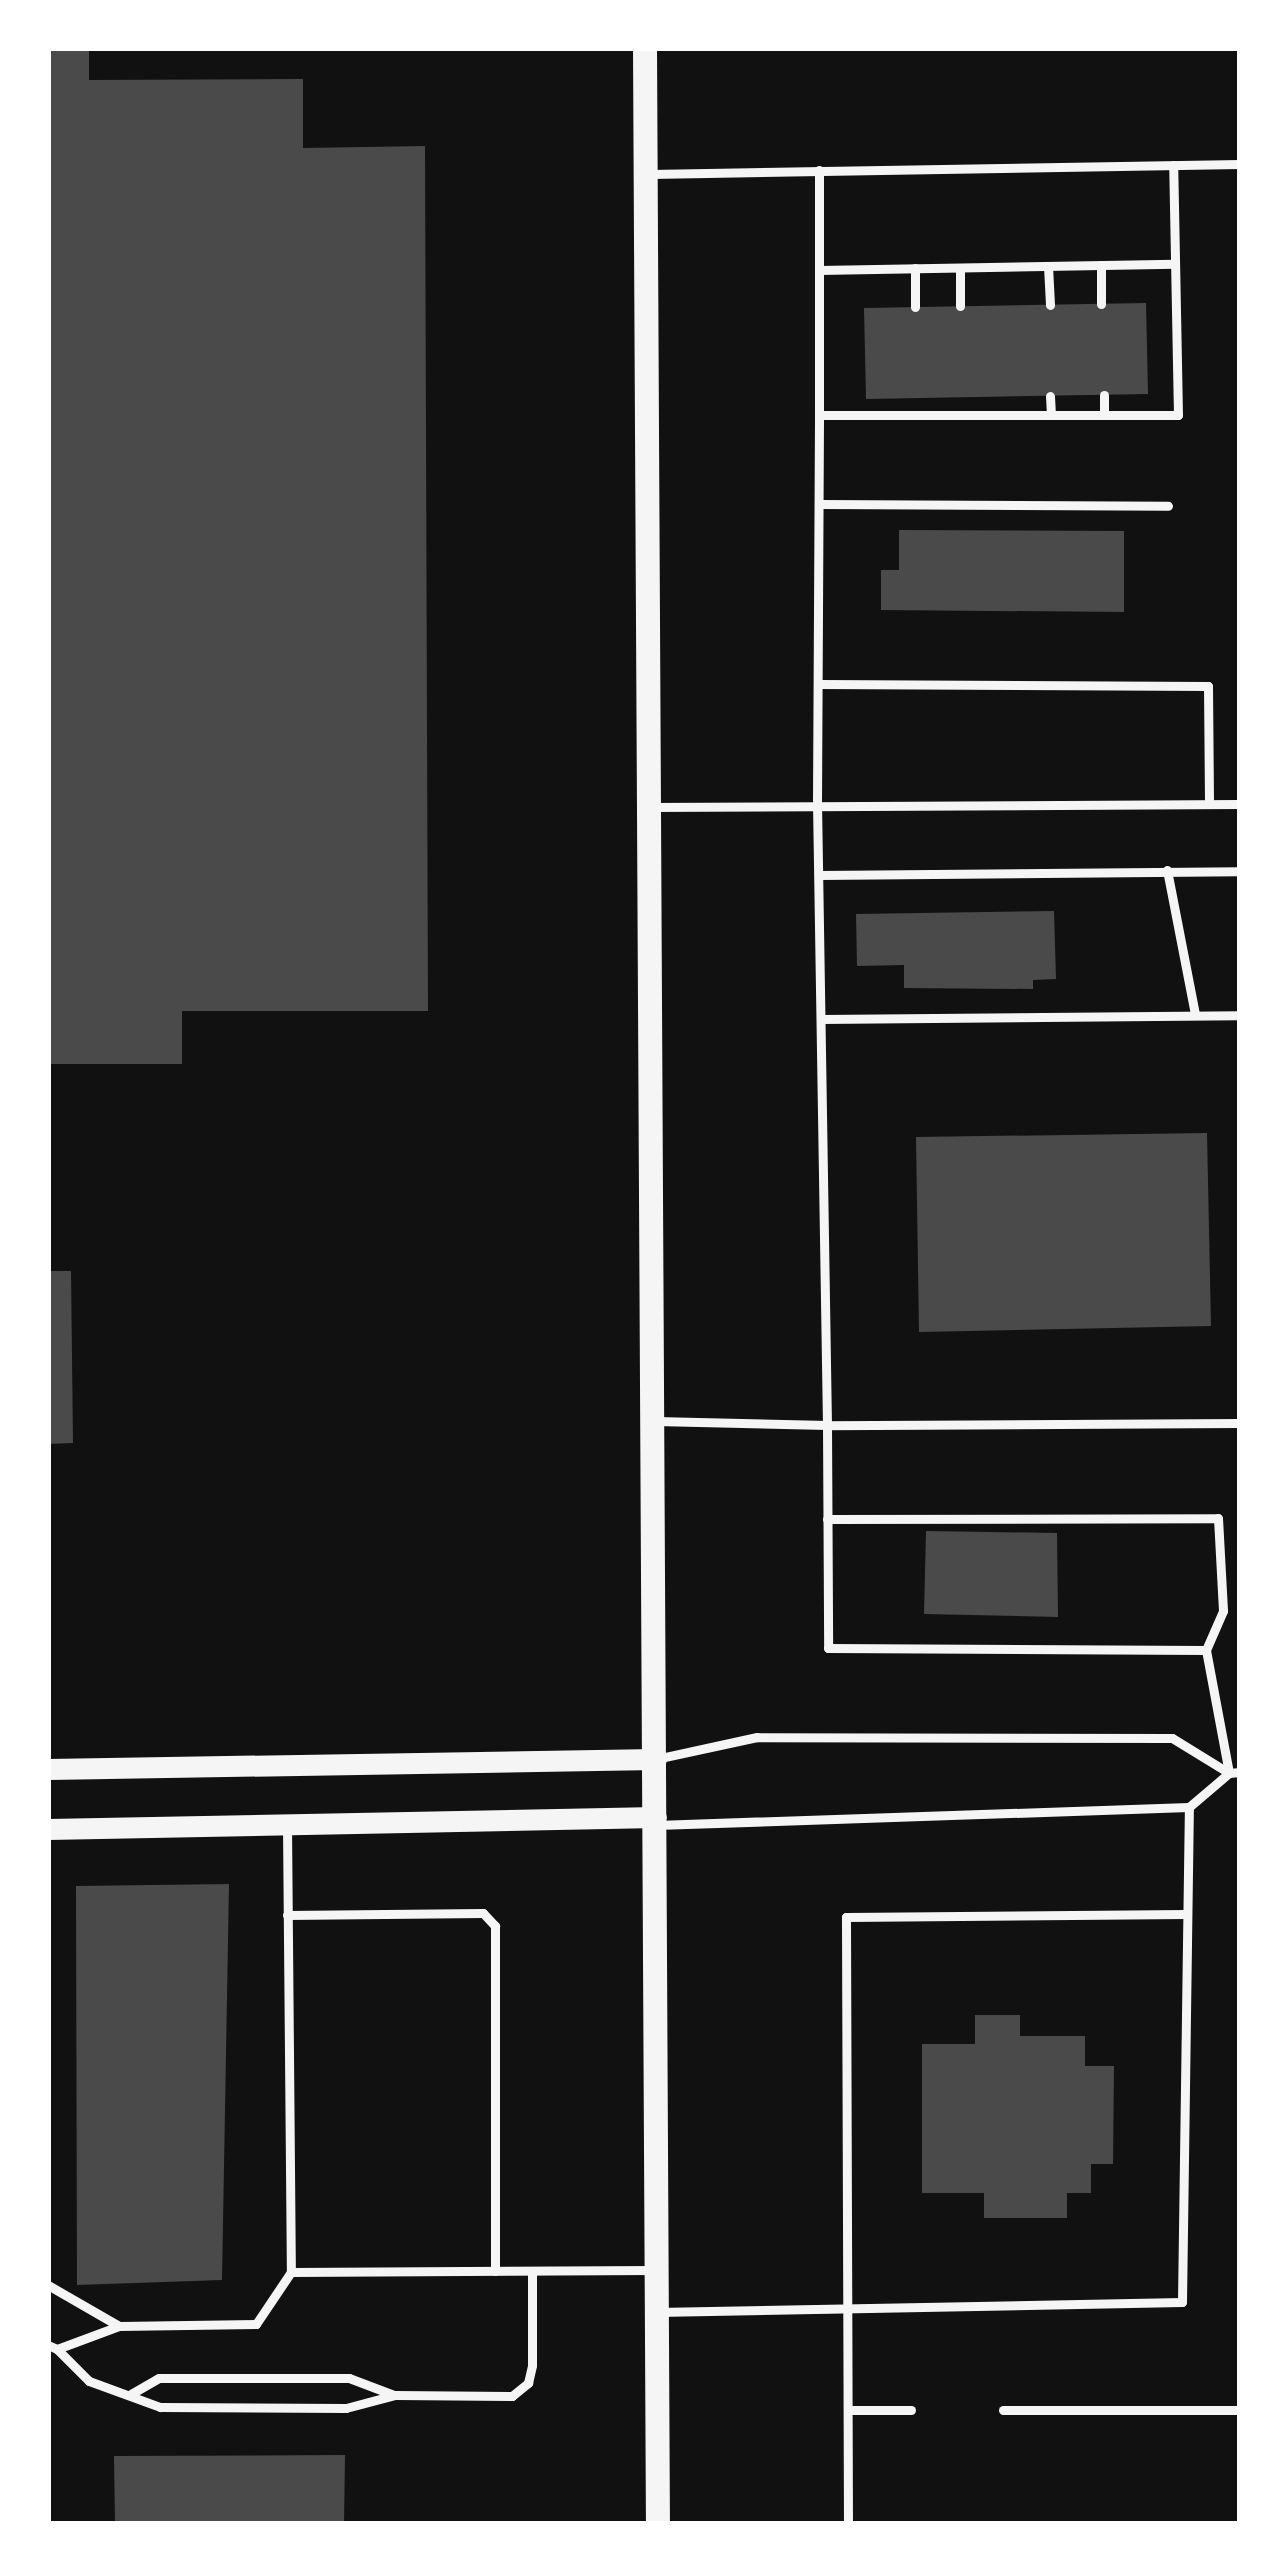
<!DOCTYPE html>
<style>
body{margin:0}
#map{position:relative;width:1288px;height:2572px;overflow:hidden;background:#111;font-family:"Fira Sans Condensed",sans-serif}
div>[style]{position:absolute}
.building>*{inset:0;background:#4a4a4a}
.service>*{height:9px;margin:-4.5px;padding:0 4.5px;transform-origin:4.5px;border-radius:4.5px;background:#f5f5f5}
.tertiary>*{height:21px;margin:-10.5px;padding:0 10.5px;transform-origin:10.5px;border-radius:10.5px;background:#f5f5f5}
.secondary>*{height:24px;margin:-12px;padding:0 12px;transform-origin:12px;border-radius:12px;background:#f5f5f5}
span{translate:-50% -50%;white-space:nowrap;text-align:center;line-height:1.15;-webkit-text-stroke:9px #fff;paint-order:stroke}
.frame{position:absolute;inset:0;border:51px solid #fff;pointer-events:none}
</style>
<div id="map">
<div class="building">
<div style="clip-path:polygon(48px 48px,89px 48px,89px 80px,303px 79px,303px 148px,425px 146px,428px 1011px,182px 1011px,182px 1064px,48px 1064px)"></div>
<div style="clip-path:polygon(1146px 303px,1148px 394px,866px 399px,864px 308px)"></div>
<div style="clip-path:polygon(899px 530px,1124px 531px,1124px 612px,881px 610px,881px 570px,899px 570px)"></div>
<div style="clip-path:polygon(1054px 911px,1056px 979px,1033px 980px,1033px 989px,904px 988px,904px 965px,857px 966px,856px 914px)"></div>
<div style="clip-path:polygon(1207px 1133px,1211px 1326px,919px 1332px,916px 1137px)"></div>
<div style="clip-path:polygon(48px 1271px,71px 1271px,73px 1443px,48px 1444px)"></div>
<div style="clip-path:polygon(926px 1531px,1057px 1533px,1058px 1617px,924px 1614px)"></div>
<div style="clip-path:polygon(229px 1884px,222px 2280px,77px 2285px,76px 1886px)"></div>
<div style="clip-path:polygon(975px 2015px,1020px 2015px,1020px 2036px,1085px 2036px,1085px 2066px,1114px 2066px,1113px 2164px,1091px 2164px,1091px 2193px,1067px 2193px,1067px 2218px,984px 2218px,984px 2193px,922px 2193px,922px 2044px,975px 2044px)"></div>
<div style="clip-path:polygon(345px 2455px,344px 2524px,115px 2524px,114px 2456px)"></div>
</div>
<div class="service">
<div style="left:819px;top:170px;width:245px;rotate:90deg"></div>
<div style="left:819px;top:415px;width:359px"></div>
<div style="left:1178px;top:415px;width:250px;rotate:-91.1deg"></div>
<div style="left:650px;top:174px;width:590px;rotate:-0.97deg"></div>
<div style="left:1101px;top:265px;width:39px;rotate:90deg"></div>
<div style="left:1048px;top:266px;width:39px;rotate:87deg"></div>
<div style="left:915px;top:268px;width:39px;rotate:90deg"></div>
<div style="left:960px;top:268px;width:38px;rotate:90deg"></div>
<div style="left:819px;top:270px;width:356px;rotate:-1deg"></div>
<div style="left:1104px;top:395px;width:20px;rotate:90deg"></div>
<div style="left:1050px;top:396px;width:19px;rotate:87deg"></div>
<div style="left:819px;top:504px;width:349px;rotate:0.3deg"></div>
<div style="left:818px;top:684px;width:390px;rotate:0.3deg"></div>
<div style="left:1208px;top:686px;width:118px;rotate:89.5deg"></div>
<div style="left:650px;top:807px;width:590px;rotate:-0.29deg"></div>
<div style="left:1167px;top:870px;width:147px;rotate:79deg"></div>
<div style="left:819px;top:875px;width:421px;rotate:-0.5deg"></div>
<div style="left:821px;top:1019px;width:419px;rotate:-0.5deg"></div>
<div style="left:655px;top:1421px;width:172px;rotate:1.3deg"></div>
<div style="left:827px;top:1425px;width:623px;rotate:-90.92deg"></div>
<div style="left:817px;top:802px;width:387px;rotate:-89.7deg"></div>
<div style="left:1240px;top:1423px;width:413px;rotate:179.7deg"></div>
<div style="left:827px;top:1425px;width:223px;rotate:89.7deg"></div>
<div style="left:828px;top:1648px;width:378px;rotate:0.3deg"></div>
<div style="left:1206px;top:1650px;width:125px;rotate:79.4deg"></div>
<div style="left:1229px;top:1773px;width:11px;rotate:-5deg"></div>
<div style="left:827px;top:1519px;width:391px;rotate:-0.1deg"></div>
<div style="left:1218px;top:1518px;width:93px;rotate:86.9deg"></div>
<div style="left:1223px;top:1611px;width:43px;rotate:113.6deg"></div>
<div style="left:287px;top:1825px;width:447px;rotate:89.5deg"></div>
<div style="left:291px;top:2272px;width:363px;rotate:-0.3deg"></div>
<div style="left:656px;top:1825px;width:533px;rotate:-1.93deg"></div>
<div style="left:1189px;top:1807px;width:52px;rotate:-40.4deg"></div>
<div style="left:1229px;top:1773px;width:67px;rotate:-148.4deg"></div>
<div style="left:1172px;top:1738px;width:415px;rotate:-179.9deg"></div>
<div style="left:757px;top:1737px;width:103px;rotate:167.7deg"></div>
<div style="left:287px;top:1915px;width:196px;rotate:-0.6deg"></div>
<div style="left:483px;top:1913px;width:18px;rotate:47deg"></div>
<div style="left:495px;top:1926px;width:345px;rotate:90deg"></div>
<div style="left:48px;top:2285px;width:82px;rotate:30deg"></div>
<div style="left:657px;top:2312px;width:525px;rotate:-1.09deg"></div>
<div style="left:1182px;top:2302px;width:495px;rotate:-89.2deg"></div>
<div style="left:48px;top:2345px;width:10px;rotate:24deg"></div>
<div style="left:57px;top:2349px;width:66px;rotate:-20.4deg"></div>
<div style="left:119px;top:2326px;width:137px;rotate:-0.8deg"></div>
<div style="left:256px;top:2324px;width:63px;rotate:-56.1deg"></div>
<div style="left:57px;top:2349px;width:45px;rotate:45deg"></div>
<div style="left:89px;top:2381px;width:76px;rotate:20.1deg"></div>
<div style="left:160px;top:2407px;width:186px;rotate:0.3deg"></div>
<div style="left:346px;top:2408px;width:51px;rotate:-14.9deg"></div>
<div style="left:395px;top:2395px;width:117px;rotate:0.5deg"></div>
<div style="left:512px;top:2396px;width:21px;rotate:-39deg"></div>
<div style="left:528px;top:2383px;width:18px;rotate:-77deg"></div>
<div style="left:532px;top:2365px;width:94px;rotate:-90deg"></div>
<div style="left:131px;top:2394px;width:32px;rotate:-30deg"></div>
<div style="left:159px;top:2378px;width:190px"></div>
<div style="left:349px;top:2378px;width:48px;rotate:20.7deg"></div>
<div style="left:848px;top:2410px;width:63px"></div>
<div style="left:1003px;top:2410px;width:237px"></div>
<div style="left:848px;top:2524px;width:607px;rotate:-90.19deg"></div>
<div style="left:846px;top:1917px;width:340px;rotate:-0.5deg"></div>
</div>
<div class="tertiary">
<div style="left:48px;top:1769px;width:608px;rotate:-0.94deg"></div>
<div style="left:48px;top:1829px;width:608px;rotate:-1.13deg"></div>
</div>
<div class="secondary">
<div style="left:645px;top:48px;width:2476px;rotate:89.7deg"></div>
</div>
<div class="frame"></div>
</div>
